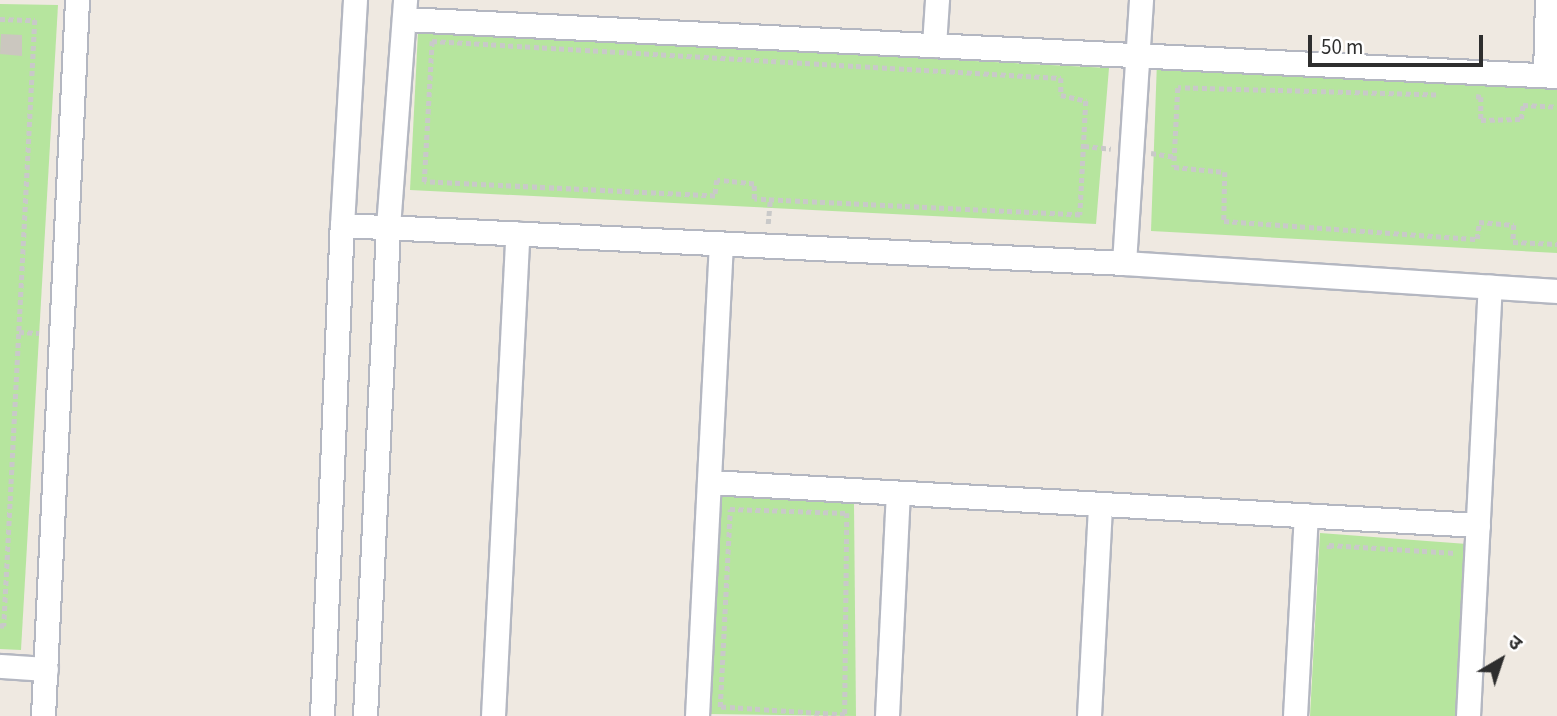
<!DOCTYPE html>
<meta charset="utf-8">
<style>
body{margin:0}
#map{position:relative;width:1557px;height:716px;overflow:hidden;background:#efe9e1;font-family:"Source Sans 3","Noto Sans Devanagari",sans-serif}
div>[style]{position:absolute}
.green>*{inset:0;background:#b6e59e}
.building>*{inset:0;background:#cbc7bf}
.path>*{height:4.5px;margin-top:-2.25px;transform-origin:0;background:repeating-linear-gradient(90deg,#c9c9c9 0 5px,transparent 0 8.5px)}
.roads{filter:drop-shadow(2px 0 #b4b7c1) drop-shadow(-2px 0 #b4b7c1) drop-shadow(0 2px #b4b7c1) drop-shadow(0 -2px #b4b7c1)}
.street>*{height:23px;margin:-11.5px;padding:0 11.5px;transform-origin:11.5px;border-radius:11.5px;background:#fff}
span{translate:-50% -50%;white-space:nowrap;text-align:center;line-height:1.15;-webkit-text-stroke:7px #fff;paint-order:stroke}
.north{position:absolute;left:1466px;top:625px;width:70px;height:70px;-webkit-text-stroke:5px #fff;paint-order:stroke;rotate:39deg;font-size:19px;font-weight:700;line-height:28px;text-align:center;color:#2e2e2e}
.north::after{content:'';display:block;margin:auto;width:24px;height:32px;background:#2e2e2e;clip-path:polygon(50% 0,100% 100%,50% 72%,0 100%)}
.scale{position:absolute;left:1308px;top:35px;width:175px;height:32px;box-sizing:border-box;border:4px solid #2e2e2e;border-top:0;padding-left:9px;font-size:21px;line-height:24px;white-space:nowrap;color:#2e2e2e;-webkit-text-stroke:5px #fff;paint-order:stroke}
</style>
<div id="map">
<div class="green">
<div style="clip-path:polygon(0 4px,58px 5px,21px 650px,0 649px)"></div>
<div style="clip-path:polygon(418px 32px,1109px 68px,1096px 224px,410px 190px)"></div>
<div style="clip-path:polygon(1157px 61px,1557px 86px,1557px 253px,1151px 231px)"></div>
<div style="clip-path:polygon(720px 495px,854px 504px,856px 716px,708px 714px)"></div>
<div style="clip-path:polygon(1320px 533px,1467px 544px,1458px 716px,1310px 716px)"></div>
</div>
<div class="building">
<div style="clip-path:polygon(1px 34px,22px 35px,22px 56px,0 54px)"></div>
</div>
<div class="path">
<div style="left:0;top:19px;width:35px;rotate:2deg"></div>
<div style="left:35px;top:20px;width:607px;rotate:92.93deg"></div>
<div style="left:4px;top:626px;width:4px;rotate:180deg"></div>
<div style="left:432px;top:41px;width:630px;rotate:3.37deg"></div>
<div style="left:1061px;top:78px;width:17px;rotate:90deg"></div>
<div style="left:1061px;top:95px;width:26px;rotate:13deg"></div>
<div style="left:1086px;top:101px;width:114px;rotate:93deg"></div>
<div style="left:1080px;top:215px;width:326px;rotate:-177.2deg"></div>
<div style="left:754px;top:199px;width:15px;rotate:-90deg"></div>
<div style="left:754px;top:184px;width:37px;rotate:-174deg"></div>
<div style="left:717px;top:180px;width:16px;rotate:97deg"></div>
<div style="left:715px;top:196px;width:291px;rotate:-177.2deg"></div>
<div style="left:424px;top:182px;width:141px;rotate:-86.8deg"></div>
<div style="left:1436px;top:95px;width:258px;rotate:-178.4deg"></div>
<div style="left:1178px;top:88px;width:79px;rotate:92.9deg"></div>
<div style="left:1174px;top:167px;width:51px;rotate:5.6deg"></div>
<div style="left:1225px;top:172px;width:49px;rotate:91.2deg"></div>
<div style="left:1224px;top:221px;width:254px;rotate:4.1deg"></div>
<div style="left:1477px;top:239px;width:17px;rotate:-83deg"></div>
<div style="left:1479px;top:222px;width:35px;rotate:5deg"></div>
<div style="left:1514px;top:225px;width:17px;rotate:93deg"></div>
<div style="left:1513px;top:242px;width:44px;rotate:2.6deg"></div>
<div style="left:1476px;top:96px;width:5px;rotate:11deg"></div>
<div style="left:1481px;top:97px;width:23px;rotate:90deg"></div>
<div style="left:1481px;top:120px;width:40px;rotate:-1.4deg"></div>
<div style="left:1521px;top:119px;width:14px;rotate:-82deg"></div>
<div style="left:1523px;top:105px;width:34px;rotate:3deg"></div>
<div style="left:1084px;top:146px;width:27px;rotate:6deg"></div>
<div style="left:1151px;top:153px;width:24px;rotate:9deg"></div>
<div style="left:768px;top:224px;width:24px;rotate:-85deg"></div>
<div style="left:19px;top:332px;width:20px;rotate:3deg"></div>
<div style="left:730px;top:509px;width:117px;rotate:2deg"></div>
<div style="left:847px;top:513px;width:202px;rotate:90.6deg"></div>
<div style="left:845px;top:715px;width:125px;rotate:-176.3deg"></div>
<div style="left:720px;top:707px;width:198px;rotate:-87.1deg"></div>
<div style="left:1329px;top:549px;width:4px;rotate:-90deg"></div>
<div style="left:1329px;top:545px;width:127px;rotate:3.6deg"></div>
</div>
<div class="roads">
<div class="street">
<div style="left:404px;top:19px;width:1154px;rotate:2.83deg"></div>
<div style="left:934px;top:45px;width:45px;rotate:-86.2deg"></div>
<div style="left:1545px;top:75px;width:75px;rotate:-88.5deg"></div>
<div style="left:342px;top:225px;width:783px;rotate:2.78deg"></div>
<div style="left:1124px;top:263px;width:434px;rotate:3.7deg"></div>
<div style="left:1124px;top:263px;width:264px;rotate:-86.3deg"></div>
<div style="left:709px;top:482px;width:770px;rotate:3.2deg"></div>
<div style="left:0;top:666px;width:46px;rotate:3.7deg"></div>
<div style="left:43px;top:716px;width:717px;rotate:-87.28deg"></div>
<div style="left:322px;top:716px;width:491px;rotate:-87.7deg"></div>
<div style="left:342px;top:225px;width:225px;rotate:-86.7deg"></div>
<div style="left:365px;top:716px;width:490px;rotate:-87.3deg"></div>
<div style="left:388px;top:227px;width:228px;rotate:-85.7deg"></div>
<div style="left:493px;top:716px;width:483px;rotate:-87.1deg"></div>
<div style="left:697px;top:716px;width:472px;rotate:-87.1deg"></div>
<div style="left:887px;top:716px;width:223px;rotate:-87.2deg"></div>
<div style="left:1089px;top:716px;width:212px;rotate:-87deg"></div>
<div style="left:1295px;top:716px;width:201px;rotate:-86.9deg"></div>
<div style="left:1468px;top:716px;width:430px;rotate:-87.1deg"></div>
</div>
</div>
<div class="north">उ</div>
<div class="scale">50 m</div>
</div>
